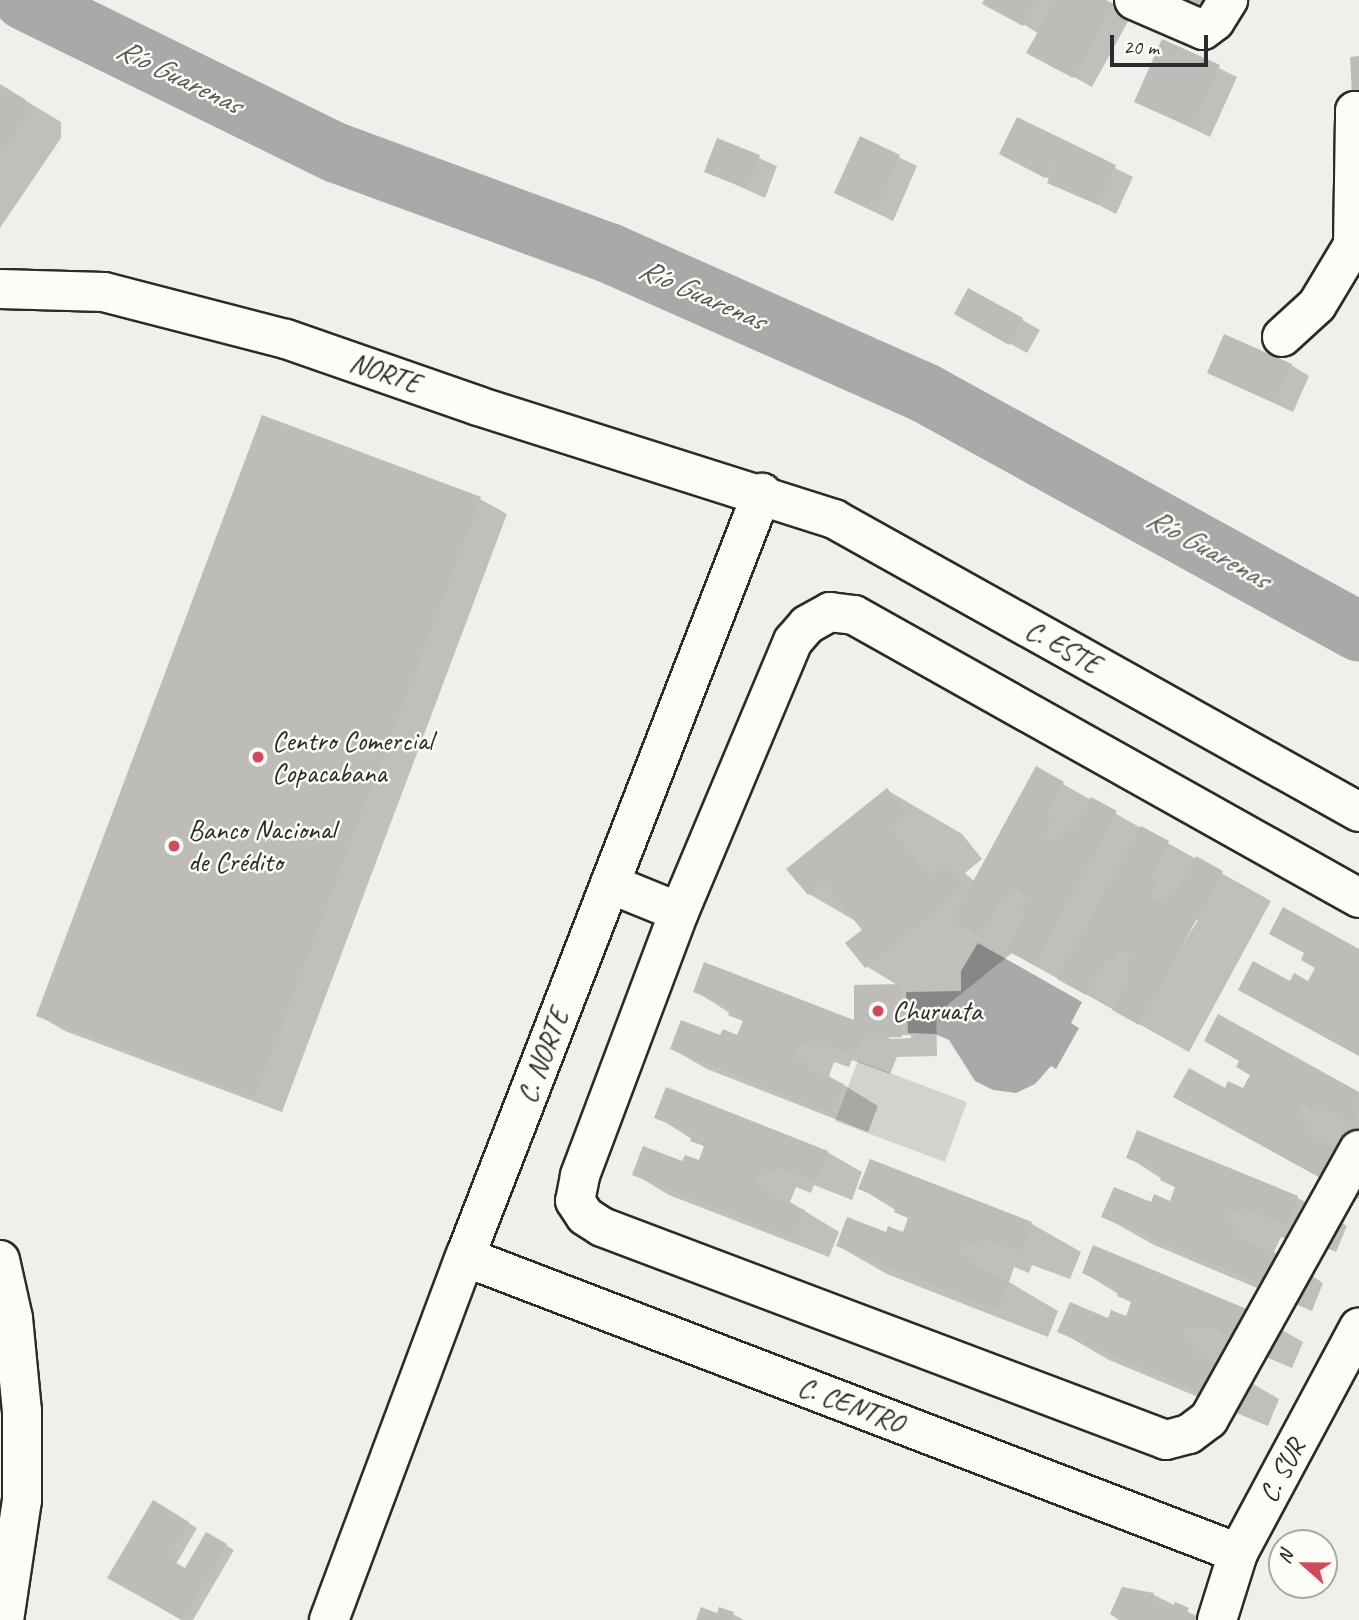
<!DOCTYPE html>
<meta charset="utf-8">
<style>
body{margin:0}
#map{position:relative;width:1359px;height:1620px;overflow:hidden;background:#f0efeb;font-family:Caveat,sans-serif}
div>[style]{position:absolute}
.green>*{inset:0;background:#d3d2cf}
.water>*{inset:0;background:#aaa9a7}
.shadow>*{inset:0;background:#0003}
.river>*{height:60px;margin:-30px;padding:0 30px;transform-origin:30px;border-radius:30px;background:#aaa9a7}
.building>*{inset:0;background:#bdbcb8}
.roads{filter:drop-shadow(2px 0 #2b2b2b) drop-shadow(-2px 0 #2b2b2b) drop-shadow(0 2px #2b2b2b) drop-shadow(0 -2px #2b2b2b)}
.minor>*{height:38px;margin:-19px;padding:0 19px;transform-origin:19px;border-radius:19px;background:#fdfcf7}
.major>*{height:38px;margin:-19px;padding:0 19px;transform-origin:19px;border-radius:19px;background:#fdfcf7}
.dots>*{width:19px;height:19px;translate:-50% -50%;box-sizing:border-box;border:4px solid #fdfcf7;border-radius:50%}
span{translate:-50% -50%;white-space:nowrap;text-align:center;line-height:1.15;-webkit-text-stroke:5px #fdfcf7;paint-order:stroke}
.street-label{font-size:28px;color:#2b2b2b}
.poi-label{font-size:28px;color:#2b2b2b}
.left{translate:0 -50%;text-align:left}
.water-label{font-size:30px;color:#575756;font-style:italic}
.north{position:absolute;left:1268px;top:1529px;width:70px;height:70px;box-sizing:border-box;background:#fdfcf7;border:2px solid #a9a8a5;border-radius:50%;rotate:291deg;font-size:19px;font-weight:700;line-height:28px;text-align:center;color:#2b2b2b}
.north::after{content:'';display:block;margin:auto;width:24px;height:32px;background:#d1495b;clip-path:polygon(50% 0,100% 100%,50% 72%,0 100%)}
.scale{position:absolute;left:1110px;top:35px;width:98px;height:32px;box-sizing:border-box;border:4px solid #2b2b2b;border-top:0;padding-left:9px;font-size:21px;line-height:24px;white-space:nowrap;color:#2b2b2b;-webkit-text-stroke:5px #fdfcf7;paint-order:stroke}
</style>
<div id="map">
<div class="green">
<div style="clip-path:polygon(858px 1061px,967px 1102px,945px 1162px,835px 1121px)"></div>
</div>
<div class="water">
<div style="clip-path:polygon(978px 943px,1082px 1002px,1071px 1023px,1079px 1028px,1056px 1069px,1051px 1066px,1035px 1084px,1016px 1093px,993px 1090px,975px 1081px,949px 1040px,935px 1034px,908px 1033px,906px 992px,961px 991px,961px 971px)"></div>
</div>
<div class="shadow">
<div style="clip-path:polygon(986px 0,1103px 0,1131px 16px,1092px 87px,1047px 62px,1039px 34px)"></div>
<div style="clip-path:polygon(1163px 41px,1237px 77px,1210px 137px,1137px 101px)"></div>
<div style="clip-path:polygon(0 85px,61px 122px,61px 138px,0 228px)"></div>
<div style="clip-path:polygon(1018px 120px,1133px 177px,1116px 214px,1019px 163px)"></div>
<div style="clip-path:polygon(861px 139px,917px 166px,893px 221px,836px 193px)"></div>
<div style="clip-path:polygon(718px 140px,777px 166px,765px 198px,706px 171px)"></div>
<div style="clip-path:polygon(969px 290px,1040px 330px,1027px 353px,956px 314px)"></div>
<div style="clip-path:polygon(1291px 365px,1309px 376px,1293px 412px,1209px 373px)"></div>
<div style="clip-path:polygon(480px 499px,507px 514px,282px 1112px,65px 1031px,38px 1015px)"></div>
<div style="clip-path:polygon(evenodd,1036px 769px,1271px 901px,1189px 1052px,1012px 953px,941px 1010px,936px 1006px,937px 1056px,897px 1057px,890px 1074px,852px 1060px,849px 1067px,834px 1062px,829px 1076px,878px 1106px,868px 1132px,707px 1069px,672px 1049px,738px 1037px,744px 1022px,695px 991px,856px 1023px,899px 986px,866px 966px,865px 930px,859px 923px,809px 894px,887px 790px,962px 834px,982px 859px,965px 873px,975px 882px,1036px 769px,1194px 920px,1198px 920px,1163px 976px,1194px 920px,1036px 769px,889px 1035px,911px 1035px,911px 1038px,889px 1039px,889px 1035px)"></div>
<div style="clip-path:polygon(1219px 1017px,1359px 1094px,1359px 1134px,1352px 1131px,1344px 1147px,1359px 1164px,1359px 1199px,1225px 1125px,1225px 1090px,1243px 1090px,1252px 1075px)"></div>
<div style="clip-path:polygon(657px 1117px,827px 1152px,862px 1172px,852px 1200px,814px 1185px,811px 1193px,796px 1187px,790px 1202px,839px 1232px,829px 1257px,669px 1195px,634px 1174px,700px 1163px,706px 1148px)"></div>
<div style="clip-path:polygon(1138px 1132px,1298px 1198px,1347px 1226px,1336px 1252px,1297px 1236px,1295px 1243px,1281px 1237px,1274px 1252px,1323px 1283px,1312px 1311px,1152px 1244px,1103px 1216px,1171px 1203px,1176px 1188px,1128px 1157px)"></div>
<div style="clip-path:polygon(871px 1161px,1032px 1224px,1081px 1252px,1070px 1279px,1032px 1265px,1029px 1273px,1014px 1267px,1009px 1282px,1058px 1311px,1048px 1337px,887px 1274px,838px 1246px,904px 1234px,910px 1219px,860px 1188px)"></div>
<div style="clip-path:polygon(1084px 1273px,1254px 1314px,1303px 1342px,1292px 1368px,1254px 1352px,1243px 1378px,1279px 1399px,1268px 1426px,1109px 1360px,1059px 1331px,1127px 1319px,1133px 1303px)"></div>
<div style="clip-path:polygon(154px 1503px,197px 1528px,176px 1564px,185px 1570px,207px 1534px,234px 1550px,193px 1620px,181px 1620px,109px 1577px)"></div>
<div style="clip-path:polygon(1123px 1589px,1154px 1595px,1205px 1620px,1121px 1620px)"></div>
<div style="clip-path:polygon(733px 1614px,744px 1620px,698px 1620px,718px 1615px)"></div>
</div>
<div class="river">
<div style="left:24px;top:0;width:348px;rotate:26.1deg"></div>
<div style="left:337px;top:153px;width:290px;rotate:20.2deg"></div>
<div style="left:609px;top:253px;width:346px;rotate:23.9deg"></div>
<div style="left:925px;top:393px;width:495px;rotate:28.8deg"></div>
</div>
<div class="building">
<div style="clip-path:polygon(984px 0,1037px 0,1023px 26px,982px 4px)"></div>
<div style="clip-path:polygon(1056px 0,1106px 0,1114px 4px,1073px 78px,1026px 53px)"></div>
<div style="clip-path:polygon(1178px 0,1217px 0,1207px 16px)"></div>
<div style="clip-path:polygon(1162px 39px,1220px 65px,1192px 128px,1134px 102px)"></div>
<div style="clip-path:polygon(1359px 56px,1359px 94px,1352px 95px,1350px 57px)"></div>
<div style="clip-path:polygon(0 84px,26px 100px,26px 118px,0 156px)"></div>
<div style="clip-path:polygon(1017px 117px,1116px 165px,1098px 205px,1047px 183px,1062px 147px,1045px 178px,999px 154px)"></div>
<div style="clip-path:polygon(860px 136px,900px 155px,875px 212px,834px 193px)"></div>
<div style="clip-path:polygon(717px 138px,760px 155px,747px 189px,704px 172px)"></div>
<div style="clip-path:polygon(968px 288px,1023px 318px,1009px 345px,954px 314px)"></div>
<div style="clip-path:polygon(1224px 334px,1292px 364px,1274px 403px,1207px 373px)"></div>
<div style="clip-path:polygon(262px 415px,481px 497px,254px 1098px,36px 1016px)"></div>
<div style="clip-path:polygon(1036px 766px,1064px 782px,1045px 818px,1052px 822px,1044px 836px,1057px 843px,1065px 829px,1071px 832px,1091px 797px,1117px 811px,1034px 965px,1006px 950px,1026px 914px,1020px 910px,1028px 896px,1015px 889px,1007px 903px,1000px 899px,980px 936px,952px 920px)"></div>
<div style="clip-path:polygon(887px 788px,908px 815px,891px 829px,929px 876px,946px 863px,966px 887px,865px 968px,845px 943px,862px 930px,824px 882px,808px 895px,786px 869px)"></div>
<div style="clip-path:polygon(1141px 826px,1169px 841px,1150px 878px,1157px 882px,1149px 896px,1162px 903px,1170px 888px,1177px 892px,1196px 856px,1223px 871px,1139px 1025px,1112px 1010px,1131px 973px,1126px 970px,1133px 956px,1120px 949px,1113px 963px,1106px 958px,1086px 995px,1057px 979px)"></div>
<div style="clip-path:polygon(1283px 907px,1359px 949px,1359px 1056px,1238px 990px,1253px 961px,1290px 981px,1294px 973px,1308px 981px,1315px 968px,1301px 960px,1304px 953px,1269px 934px)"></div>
<div style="clip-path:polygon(704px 962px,854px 1020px,854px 985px,901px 984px,902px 1037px,861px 1038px,855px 1055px,816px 1041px,814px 1048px,799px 1043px,793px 1057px,808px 1063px,806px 1069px,844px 1084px,832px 1113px,670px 1049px,681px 1020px,720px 1035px,723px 1029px,737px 1035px,743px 1021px,728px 1015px,731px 1007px,693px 992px)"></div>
<div style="clip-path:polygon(1218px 1014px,1359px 1092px,1356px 1126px,1319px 1106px,1316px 1112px,1302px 1104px,1296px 1117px,1309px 1125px,1305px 1132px,1342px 1152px,1326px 1181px,1173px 1097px,1189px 1068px,1225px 1088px,1228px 1081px,1243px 1088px,1250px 1075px,1236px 1067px,1239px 1061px,1204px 1041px)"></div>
<div style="clip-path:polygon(666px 1087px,828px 1151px,816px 1181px,778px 1167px,775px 1174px,760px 1168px,755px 1183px,770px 1188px,768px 1196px,805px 1210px,794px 1238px,632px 1175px,643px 1146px,682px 1161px,685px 1155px,699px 1160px,704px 1146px,690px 1141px,693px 1133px,654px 1118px)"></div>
<div style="clip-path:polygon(1137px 1130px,1298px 1196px,1286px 1225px,1247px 1209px,1245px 1216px,1231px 1210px,1225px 1224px,1239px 1230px,1236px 1237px,1274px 1253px,1262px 1284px,1101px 1217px,1114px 1187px,1151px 1202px,1154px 1194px,1170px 1201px,1175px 1187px,1160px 1180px,1163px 1173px,1126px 1158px)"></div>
<div style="clip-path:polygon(870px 1159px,1032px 1222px,1021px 1252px,982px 1238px,980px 1246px,964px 1240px,959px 1254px,974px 1260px,972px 1266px,1009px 1281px,998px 1310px,836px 1246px,847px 1217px,886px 1232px,888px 1226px,903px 1232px,908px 1218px,894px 1212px,897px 1204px,858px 1189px)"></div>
<div style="clip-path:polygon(1093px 1245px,1254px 1312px,1242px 1341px,1204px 1325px,1201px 1331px,1187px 1325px,1181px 1339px,1195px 1345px,1192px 1353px,1231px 1369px,1218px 1399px,1057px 1332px,1070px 1302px,1108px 1318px,1111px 1310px,1126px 1316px,1131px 1302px,1117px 1296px,1119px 1289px,1082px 1273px)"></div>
<div style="clip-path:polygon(153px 1500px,189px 1522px,168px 1558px,185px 1568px,206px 1532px,227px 1544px,182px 1620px,107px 1578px)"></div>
<div style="clip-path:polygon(1122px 1587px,1154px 1593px,1152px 1600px,1172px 1609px,1175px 1602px,1189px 1608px,1186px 1615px,1199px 1620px,1119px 1620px,1110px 1614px)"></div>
<div style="clip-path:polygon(701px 1607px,717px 1613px,719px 1607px,734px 1612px,731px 1620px,696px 1620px)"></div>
</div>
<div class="roads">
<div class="minor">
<div style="left:1134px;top:0;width:75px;rotate:23.5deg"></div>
<div style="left:1203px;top:30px;width:15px;rotate:-37deg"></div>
<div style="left:1215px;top:21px;width:25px;rotate:-58deg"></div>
<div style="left:0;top:289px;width:104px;rotate:1.7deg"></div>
<div style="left:104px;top:292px;width:188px;rotate:14.5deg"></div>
<div style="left:286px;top:339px;width:203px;rotate:19.2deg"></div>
<div style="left:478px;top:406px;width:374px;rotate:17.6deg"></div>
<div style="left:834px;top:519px;width:601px;rotate:29.17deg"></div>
<div style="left:1282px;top:337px;width:47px;rotate:-42.4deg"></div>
<div style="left:1317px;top:305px;width:70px;rotate:-59deg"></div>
<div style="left:1353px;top:245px;width:134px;rotate:-89.1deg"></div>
<div style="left:1355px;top:111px;width:5px;rotate:37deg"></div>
<div style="left:610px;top:884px;width:74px;rotate:22.1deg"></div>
<div style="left:1359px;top:898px;width:579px;rotate:-150.73deg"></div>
<div style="left:854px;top:615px;width:24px;rotate:-173deg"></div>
<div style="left:830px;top:612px;width:26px;rotate:151deg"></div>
<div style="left:807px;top:625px;width:21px;rotate:131deg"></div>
<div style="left:793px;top:641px;width:294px;rotate:112.8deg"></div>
<div style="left:679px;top:912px;width:282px;rotate:110.6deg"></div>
<div style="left:580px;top:1176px;width:25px;rotate:101deg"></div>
<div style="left:575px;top:1201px;width:18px;rotate:56deg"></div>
<div style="left:585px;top:1216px;width:20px;rotate:33deg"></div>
<div style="left:602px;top:1227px;width:603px;rotate:20.69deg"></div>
<div style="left:1166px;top:1440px;width:24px;rotate:-15deg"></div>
<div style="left:1189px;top:1434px;width:25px;rotate:-37deg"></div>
<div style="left:1209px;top:1419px;width:308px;rotate:-60.9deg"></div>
<div style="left:465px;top:1257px;width:828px;rotate:20.95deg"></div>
<div style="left:329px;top:1620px;width:388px;rotate:-69.5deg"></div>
<div style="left:465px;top:1257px;width:820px;rotate:-68.76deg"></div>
<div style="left:1217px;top:1620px;width:70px;rotate:-72.6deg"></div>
<div style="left:1238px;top:1553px;width:256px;rotate:-61.8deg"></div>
</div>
<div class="major">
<div style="left:0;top:1260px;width:59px;rotate:77.4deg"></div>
<div style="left:13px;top:1318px;width:93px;rotate:84.5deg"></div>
<div style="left:22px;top:1411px;width:89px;rotate:90deg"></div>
<div style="left:22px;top:1500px;width:121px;rotate:98.5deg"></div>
</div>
</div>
<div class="dots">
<div style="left:258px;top:757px;background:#d1495b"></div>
<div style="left:174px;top:846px;background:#d1495b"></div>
<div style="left:878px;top:1011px;background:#d1495b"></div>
</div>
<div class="street-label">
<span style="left:385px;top:373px;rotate:19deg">NORTE</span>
<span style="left:1063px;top:647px;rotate:29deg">C. ESTE</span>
<span style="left:543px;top:1056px;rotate:-69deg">C. NORTE</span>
<span style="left:851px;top:1405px;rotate:21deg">C. CENTRO</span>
<span style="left:1282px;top:1471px;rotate:-62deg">C. SUR</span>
</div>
<div class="poi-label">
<span class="left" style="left:272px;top:757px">Centro Comercial<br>Copacabana</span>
<span class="left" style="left:188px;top:846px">Banco Nacional<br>de Crédito</span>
<span class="left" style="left:892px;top:1011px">Churuata</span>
</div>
<div class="water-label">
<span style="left:179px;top:76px;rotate:26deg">Río Guarenas</span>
<span style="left:702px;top:294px;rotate:24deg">Río Guarenas</span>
<span style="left:1208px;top:548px;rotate:29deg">Río Guarenas</span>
</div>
<div class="north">N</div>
<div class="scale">20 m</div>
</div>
